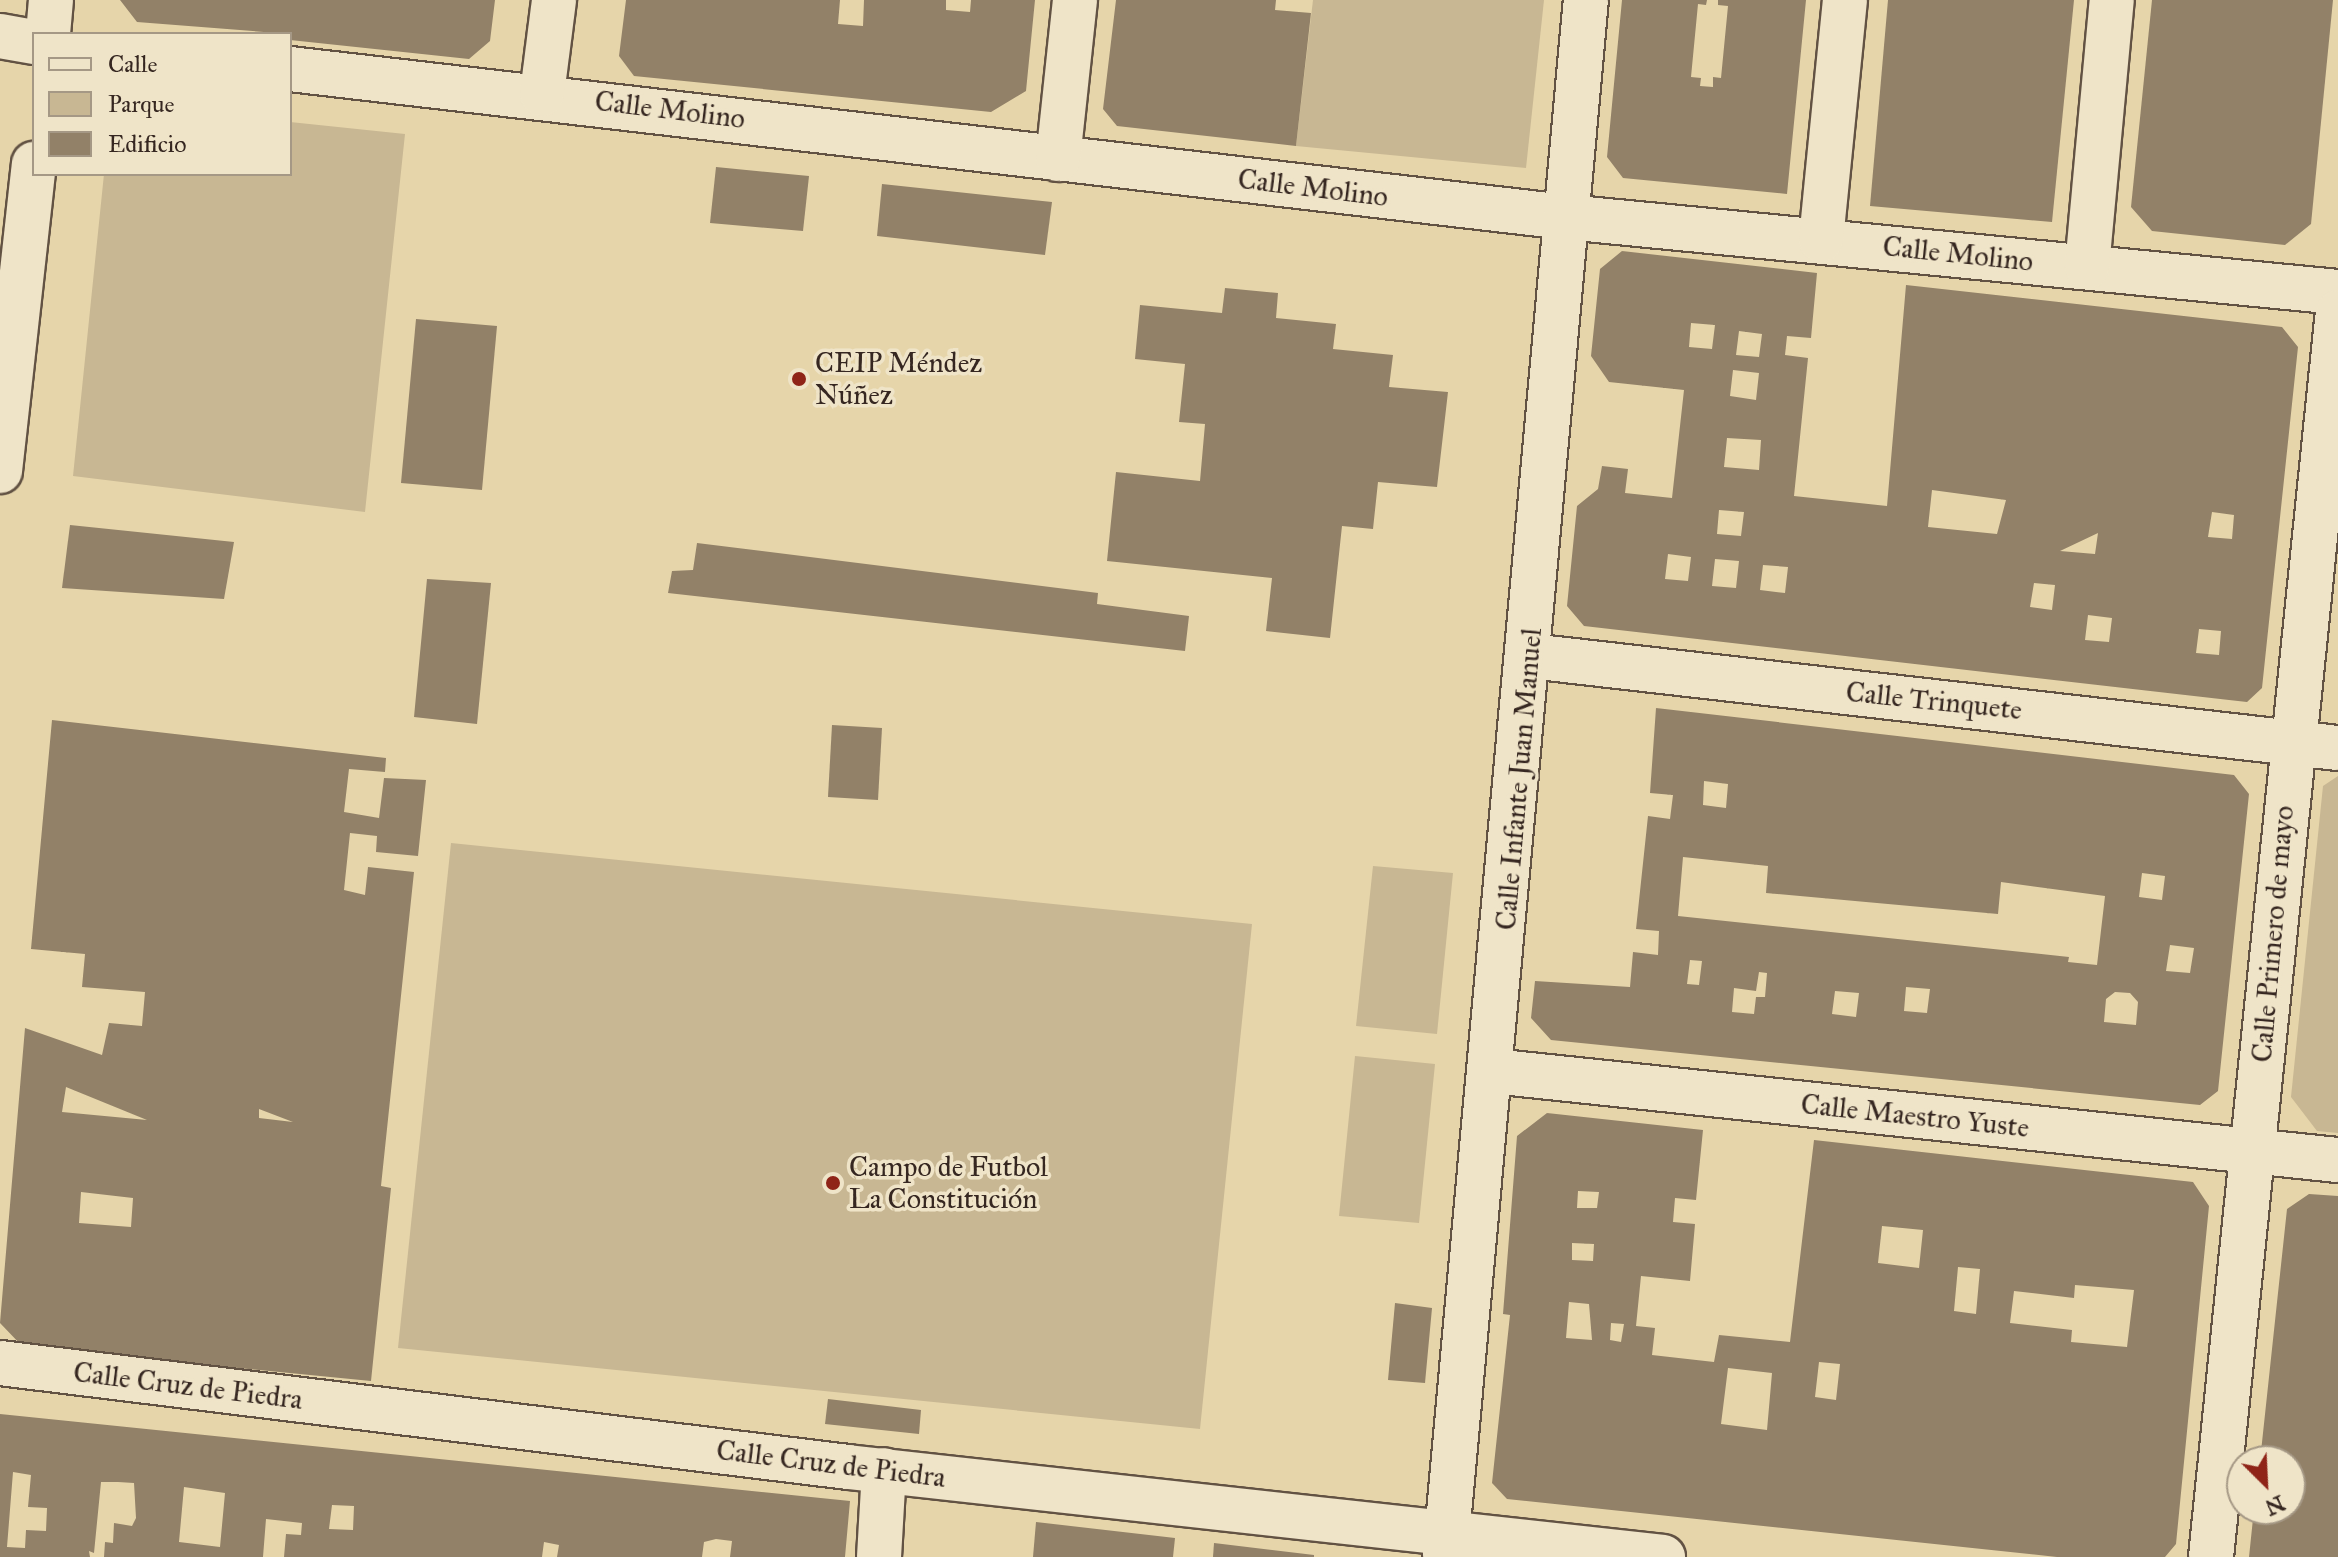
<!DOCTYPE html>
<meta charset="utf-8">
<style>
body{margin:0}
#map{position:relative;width:2338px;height:1557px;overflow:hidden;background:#e6d5aa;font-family:"IM FELL Great Primer",serif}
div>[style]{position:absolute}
.green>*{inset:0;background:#c8b793}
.building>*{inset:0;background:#928168}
.roads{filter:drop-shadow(2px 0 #625243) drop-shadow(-2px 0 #625243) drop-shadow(0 2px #625243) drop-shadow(0 -2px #625243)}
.street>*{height:44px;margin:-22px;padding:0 22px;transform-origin:22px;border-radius:22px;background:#efe4c8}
.dots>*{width:22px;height:22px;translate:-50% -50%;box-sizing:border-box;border:4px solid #efe4c8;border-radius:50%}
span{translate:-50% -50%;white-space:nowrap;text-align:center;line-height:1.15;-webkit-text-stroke:7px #efe4c8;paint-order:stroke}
.street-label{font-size:28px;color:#362721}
.poi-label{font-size:28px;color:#362721}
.left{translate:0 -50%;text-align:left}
.legend{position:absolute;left:32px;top:32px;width:260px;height:144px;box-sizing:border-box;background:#efe4c8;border:2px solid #a59885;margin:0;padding:10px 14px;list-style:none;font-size:24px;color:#362721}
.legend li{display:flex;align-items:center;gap:16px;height:40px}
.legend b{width:40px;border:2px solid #a59885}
.north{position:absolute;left:2226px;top:1445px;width:80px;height:80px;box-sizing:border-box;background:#efe4c8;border:2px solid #a59885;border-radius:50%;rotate:156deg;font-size:22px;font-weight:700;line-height:32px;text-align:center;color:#362721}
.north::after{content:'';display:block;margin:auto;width:28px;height:36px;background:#8f2418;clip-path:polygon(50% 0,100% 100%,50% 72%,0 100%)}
</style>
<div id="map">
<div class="green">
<div style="clip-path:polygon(1313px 0,1544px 0,1526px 168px,1296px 146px)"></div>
<div style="clip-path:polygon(290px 122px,405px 134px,365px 512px,73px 476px,104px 174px,290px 174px)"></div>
<div style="clip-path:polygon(2338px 776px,2338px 1133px,2317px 1131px,2291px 1097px,2323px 786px)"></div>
<div style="clip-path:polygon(451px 843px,1252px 924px,1200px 1429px,398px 1348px)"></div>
<div style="clip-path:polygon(1373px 866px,1453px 873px,1437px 1034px,1356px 1026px)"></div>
<div style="clip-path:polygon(1355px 1056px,1435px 1064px,1419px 1223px,1339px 1216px)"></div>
</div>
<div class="building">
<div style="clip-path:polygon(120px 0,495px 0,490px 41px,469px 59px,290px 40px,290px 34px,137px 22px)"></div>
<div style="clip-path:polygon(626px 0,840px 0,838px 24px,863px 26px,864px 0,946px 0,946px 10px,970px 12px,971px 0,1035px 0,1026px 91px,991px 112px,634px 76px,619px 56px)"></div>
<div style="clip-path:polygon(1116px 0,1276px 0,1275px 10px,1311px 13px,1296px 146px,1117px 126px,1103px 109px)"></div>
<div style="clip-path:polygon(1622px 0,1707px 0,1706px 5px,1698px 4px,1691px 77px,1701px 78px,1700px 86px,1713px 87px,1713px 77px,1721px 78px,1728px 6px,1718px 5px,1718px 0,1806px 0,1787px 194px,1623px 178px,1607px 157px)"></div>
<div style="clip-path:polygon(1888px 0,2074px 0,2052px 222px,1870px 206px)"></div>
<div style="clip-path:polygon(2152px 0,2333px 0,2311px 224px,2285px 245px,2152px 231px,2131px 207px)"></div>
<div style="clip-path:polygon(716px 167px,809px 176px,803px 231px,710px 223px)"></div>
<div style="clip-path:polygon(882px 184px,1052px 202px,1045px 255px,877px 236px)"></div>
<div style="clip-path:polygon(evenodd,1622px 251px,1817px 273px,1811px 338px,1787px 336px,1785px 355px,1808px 358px,1794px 496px,1887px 506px,1906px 285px,2282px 327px,2298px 347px,2262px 688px,2247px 702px,2229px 700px,1584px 626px,1567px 606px,1577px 506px,1598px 489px,1602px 466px,1628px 469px,1625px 493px,1672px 498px,1684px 390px,1609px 382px,1591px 356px,1600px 269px,1622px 251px,1691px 323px,1715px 325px,1712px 349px,1689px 347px,1691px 323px,1622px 251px,1739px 331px,1762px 334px,1759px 357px,1736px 355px,1739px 331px,1622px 251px,1733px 370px,1759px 373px,1756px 400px,1730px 396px,1733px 370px,1622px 251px,1727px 438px,1761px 440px,1759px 470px,1724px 467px,1727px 438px,1622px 251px,1932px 490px,2006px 500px,1997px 534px,1928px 527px,1932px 490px,1622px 251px,1719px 510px,1744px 512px,1741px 536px,1717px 534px,1719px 510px,1622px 251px,2212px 512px,2234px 515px,2232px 539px,2208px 537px,2212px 512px,1622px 251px,2098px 533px,2095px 554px,2060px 551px,2098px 533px,1622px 251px,1668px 554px,1691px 557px,1688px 581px,1665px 579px,1668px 554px,1622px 251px,1715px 559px,1739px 561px,1736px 588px,1712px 586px,1715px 559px,1622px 251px,1763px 565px,1788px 567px,1785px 593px,1760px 590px,1763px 565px,1622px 251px,2034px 583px,2055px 585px,2052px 610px,2030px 607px,2034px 583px,1622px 251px,2088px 615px,2112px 618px,2109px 642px,2085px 640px,2088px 615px,1622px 251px,2199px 629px,2221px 631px,2219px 655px,2196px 653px,2199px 629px)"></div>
<div style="clip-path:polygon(1225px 288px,1278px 293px,1276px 318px,1336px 324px,1333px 349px,1393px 355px,1389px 387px,1448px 392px,1437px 487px,1378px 482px,1373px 529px,1342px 526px,1330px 638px,1266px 631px,1272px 578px,1107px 561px,1116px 472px,1200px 481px,1205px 424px,1179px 422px,1185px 364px,1135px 359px,1140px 305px,1222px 313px)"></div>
<div style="clip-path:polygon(416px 319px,497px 326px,482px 490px,401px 483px)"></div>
<div style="clip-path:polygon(70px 525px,234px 542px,224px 599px,62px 588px)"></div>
<div style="clip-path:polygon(697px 543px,1098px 593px,1097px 604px,1189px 616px,1185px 651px,668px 593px,672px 571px,693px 570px)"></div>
<div style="clip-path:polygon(427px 579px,491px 583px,477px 724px,414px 717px)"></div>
<div style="clip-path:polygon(evenodd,1656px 708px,2234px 775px,2249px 794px,2218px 1091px,2200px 1105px,1551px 1040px,1531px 1018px,1535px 981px,1630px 987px,1633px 952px,1658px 955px,1659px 931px,1636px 929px,1648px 816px,1670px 819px,1673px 795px,1650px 793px,1656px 708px,1704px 781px,1728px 784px,1726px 808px,1703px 805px,1704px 781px,1656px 708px,1683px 857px,1768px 866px,1766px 893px,1998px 914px,2001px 882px,2105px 896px,2097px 965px,2068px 962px,2069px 957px,1678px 916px,1683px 857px,1656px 708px,2142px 873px,2165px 876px,2162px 900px,2139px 897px,2142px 873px,1656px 708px,2170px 945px,2194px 948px,2190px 973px,2166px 971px,2170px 945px,1656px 708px,1690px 960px,1702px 961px,1699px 985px,1687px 984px,1690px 960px,1656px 708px,1759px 972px,1767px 973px,1765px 997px,1756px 997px,1754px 1014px,1732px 1012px,1734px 988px,1756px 991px,1759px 972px,1656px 708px,1906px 987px,1930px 989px,1927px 1013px,1904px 1011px,1906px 987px,1656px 708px,1835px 991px,1859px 993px,1856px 1017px,1832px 1014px,1835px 991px,1656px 708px,2115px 992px,2130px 993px,2138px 1002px,2136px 1025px,2104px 1022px,2106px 999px,2115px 992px)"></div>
<div style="clip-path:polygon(evenodd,52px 720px,386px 758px,385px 772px,349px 769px,344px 812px,379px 818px,384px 778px,426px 780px,418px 856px,376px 852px,377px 836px,350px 833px,344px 890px,365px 895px,368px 867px,414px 872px,381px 1186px,391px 1188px,371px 1381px,23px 1347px,0 1323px,25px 1028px,102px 1055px,109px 1023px,142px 1026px,145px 992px,82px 987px,85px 954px,31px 949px,52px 720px,66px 1087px,147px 1120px,62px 1112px,66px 1087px,52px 720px,259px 1109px,293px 1122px,259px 1118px,259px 1109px,52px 720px,81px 1192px,133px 1198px,131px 1227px,79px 1223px,81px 1192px)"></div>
<div style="clip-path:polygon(832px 725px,882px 728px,878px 800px,828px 797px)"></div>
<div style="clip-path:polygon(evenodd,1547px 1113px,1703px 1130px,1696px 1200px,1675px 1198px,1673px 1222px,1695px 1224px,1690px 1281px,1641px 1276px,1636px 1326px,1655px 1328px,1652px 1355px,1714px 1362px,1719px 1335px,1790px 1342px,1814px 1140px,2193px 1182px,2209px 1206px,2176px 1544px,2165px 1557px,2057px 1557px,1507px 1499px,1492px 1483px,1510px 1315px,1503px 1314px,1517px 1136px,1547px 1113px,1578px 1191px,1599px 1192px,1597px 1208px,1577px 1208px,1578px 1191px,1547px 1113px,1882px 1226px,1923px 1230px,1919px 1268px,1878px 1263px,1882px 1226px,1547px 1113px,1572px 1243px,1594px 1244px,1593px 1261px,1572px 1260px,1572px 1243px,1547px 1113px,1958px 1267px,1980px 1269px,1976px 1314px,1954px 1311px,1958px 1267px,1547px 1113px,2075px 1285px,2134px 1290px,2127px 1347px,2071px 1342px,2072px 1330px,2010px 1323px,2014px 1291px,2074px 1298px,2075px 1285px,1547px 1113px,1569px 1302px,1589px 1304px,1592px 1340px,1566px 1338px,1569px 1302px,1547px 1113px,1611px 1323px,1624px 1324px,1621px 1342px,1610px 1340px,1611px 1323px,1547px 1113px,1819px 1362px,1840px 1364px,1836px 1400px,1815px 1397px,1819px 1362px,1547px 1113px,1728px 1368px,1772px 1373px,1767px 1430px,1721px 1424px,1728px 1368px)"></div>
<div style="clip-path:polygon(2309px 1194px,2338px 1196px,2338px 1557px,2249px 1557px,2254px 1509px,2290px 1509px,2290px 1461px,2260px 1461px,2287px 1209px)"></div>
<div style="clip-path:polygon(1395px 1303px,1432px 1308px,1425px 1383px,1388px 1380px)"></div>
<div style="clip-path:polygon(828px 1399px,921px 1410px,919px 1434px,825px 1424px)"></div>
<div style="clip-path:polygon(evenodd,0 1414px,850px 1501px,845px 1557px,730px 1557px,732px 1541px,716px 1539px,704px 1542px,702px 1557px,557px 1557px,559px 1545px,544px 1542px,542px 1557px,284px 1557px,286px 1534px,301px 1535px,302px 1523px,266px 1519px,263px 1557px,104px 1557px,105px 1542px,113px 1543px,114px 1523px,132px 1526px,136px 1518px,134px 1483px,118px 1482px,101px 1482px,94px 1553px,89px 1551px,90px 1557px,0 1557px,0 1414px,13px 1472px,31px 1475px,28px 1507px,47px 1508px,46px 1531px,26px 1530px,25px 1548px,7px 1547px,13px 1472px,0 1414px,184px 1487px,225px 1493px,220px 1547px,179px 1542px,184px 1487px,0 1414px,332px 1505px,354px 1506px,353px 1530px,329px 1529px,332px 1505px)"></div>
<div style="clip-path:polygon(1036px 1522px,1175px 1538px,1173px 1557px,1033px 1557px)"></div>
<div style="clip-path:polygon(1214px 1543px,1314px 1555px,1314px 1557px,1213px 1557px)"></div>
</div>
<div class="roads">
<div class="street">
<div style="left:48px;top:34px;width:34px;rotate:-85deg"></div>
<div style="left:0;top:36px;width:35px;rotate:10deg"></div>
<div style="left:290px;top:69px;width:1285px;rotate:6.62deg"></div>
<div style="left:1566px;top:217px;width:776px;rotate:5.55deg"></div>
<div style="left:542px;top:94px;width:95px;rotate:-82.7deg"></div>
<div style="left:1058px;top:159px;width:160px;rotate:-83.9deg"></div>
<div style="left:1821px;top:240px;width:241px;rotate:-84.3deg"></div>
<div style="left:2087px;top:267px;width:268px;rotate:-84.7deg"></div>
<div style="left:0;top:471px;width:309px;rotate:-83.7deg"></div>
<div style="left:1530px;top:656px;width:813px;rotate:6.5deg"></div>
<div style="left:1492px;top:1071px;width:851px;rotate:6.01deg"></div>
<div style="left:0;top:1363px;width:854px;rotate:6.99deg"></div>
<div style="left:848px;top:1467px;width:820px;rotate:6.3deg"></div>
<div style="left:879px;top:1557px;width:87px;rotate:-86.7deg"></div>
<div style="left:1445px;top:1557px;width:1563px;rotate:-84.83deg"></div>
<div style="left:2211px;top:1557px;width:1251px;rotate:-84.18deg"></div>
</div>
</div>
<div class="dots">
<div style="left:799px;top:379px;background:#8f2418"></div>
<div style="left:833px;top:1183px;background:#8f2418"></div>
</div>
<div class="street-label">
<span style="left:670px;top:110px;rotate:7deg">Calle Molino</span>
<span style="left:1313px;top:188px;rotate:7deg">Calle Molino</span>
<span style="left:1958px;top:254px;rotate:6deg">Calle Molino</span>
<span style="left:1934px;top:701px;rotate:6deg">Calle Trinquete</span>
<span style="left:1519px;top:779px;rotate:-85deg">Calle Infante Juan Manuel</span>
<span style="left:2273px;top:934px;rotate:-85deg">Calle Primero de mayo</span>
<span style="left:1915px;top:1116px;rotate:6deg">Calle Maestro Yuste</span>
<span style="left:188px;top:1386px;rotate:7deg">Calle Cruz de Piedra</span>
<span style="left:831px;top:1464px;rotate:7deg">Calle Cruz de Piedra</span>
</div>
<div class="poi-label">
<span class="left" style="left:815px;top:379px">CEIP Méndez<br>Núñez</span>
<span class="left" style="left:849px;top:1183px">Campo de Futbol<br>La Constitución</span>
</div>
<ul class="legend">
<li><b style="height:10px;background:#efe4c8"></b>Calle</li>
<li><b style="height:22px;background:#c8b793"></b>Parque</li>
<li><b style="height:22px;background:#928168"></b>Edificio</li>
</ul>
<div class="north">N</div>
</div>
